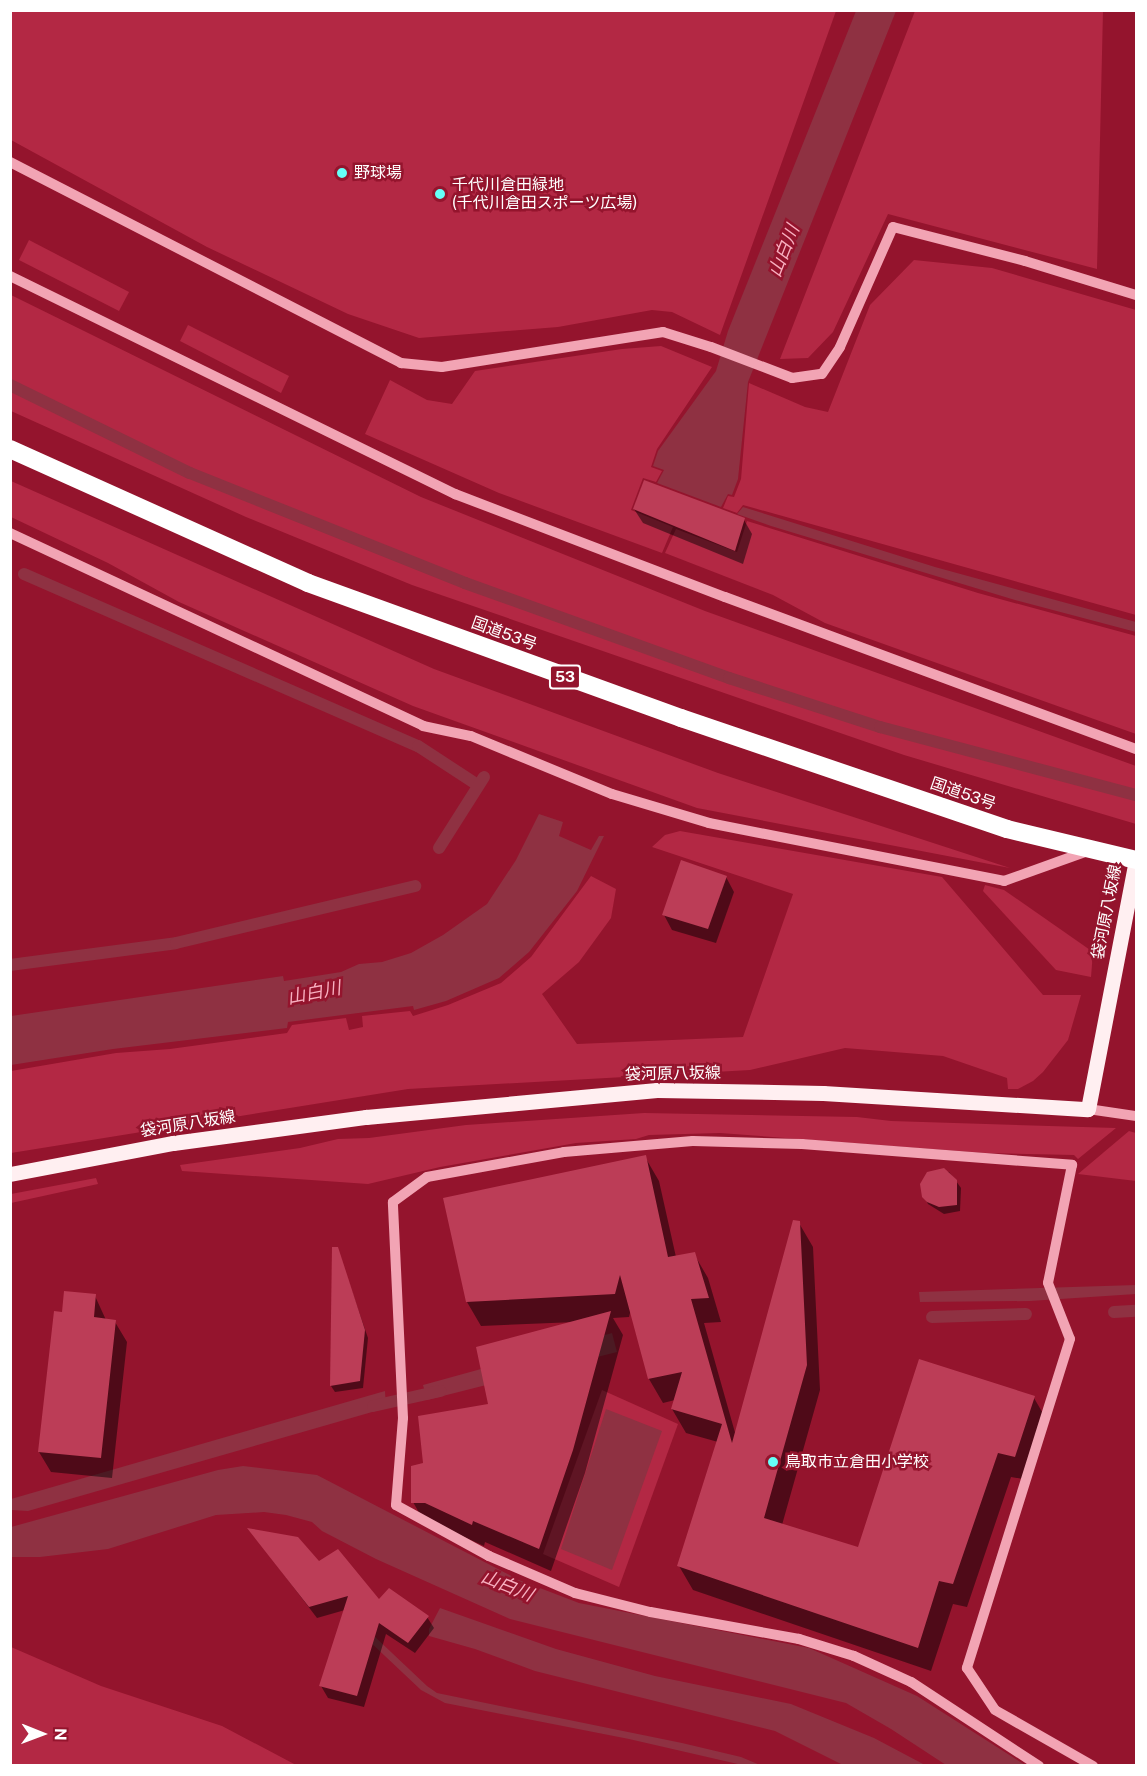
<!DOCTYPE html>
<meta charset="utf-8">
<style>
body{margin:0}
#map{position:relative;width:1147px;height:1776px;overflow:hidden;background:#94142d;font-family:"Public Sans","Noto Sans JP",sans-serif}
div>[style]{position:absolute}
.green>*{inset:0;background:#b32844}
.water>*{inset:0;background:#8f3142}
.shadow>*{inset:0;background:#0007}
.stream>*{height:12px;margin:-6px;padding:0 6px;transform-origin:6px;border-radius:6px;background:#8f3142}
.building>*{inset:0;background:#bc3d57}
.minor>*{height:10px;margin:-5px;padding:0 5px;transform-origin:5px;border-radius:5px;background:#f2a4b4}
.major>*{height:15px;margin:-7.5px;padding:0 7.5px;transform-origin:7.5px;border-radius:7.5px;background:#ffeff1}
.highway>*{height:18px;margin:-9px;padding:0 9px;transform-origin:9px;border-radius:9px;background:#fff}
.dots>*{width:16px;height:16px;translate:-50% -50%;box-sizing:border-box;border:3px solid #94142d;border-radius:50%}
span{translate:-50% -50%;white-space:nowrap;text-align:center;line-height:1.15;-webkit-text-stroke:5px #94142d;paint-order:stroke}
.shield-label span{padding:2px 4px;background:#94142d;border:2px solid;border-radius:4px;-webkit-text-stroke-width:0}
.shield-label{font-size:15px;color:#fff;font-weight:700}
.poi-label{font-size:16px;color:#fff}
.left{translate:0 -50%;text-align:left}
.street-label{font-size:16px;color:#fff}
.water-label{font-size:18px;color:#f8b0c0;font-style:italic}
.frame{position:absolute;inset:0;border:12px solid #fff;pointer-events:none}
.north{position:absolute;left:12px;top:1704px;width:60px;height:60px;-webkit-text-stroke:4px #94142d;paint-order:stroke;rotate:91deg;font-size:16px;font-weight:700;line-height:24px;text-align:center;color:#fff}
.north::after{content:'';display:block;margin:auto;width:21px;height:27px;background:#fff;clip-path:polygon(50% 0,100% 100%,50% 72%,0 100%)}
</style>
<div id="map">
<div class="green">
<div style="clip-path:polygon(754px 11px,836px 11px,720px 335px,672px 312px,652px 310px,558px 327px,419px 338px,348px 314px,207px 247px,11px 140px,11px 11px)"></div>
<div style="clip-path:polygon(915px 11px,1103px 11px,1097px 269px,888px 214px,833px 332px,808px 358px,780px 359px)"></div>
<div style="clip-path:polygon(29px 240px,129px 292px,119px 311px,19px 260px)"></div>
<div style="clip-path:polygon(914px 260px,992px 268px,1136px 310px,1136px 615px,743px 505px,737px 513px,723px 508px,728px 496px,734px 497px,741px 479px,749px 383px,805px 407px,828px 412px,870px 305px)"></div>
<div style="clip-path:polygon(11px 295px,421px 497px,705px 611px,1136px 766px,1136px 824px,904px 755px,412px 585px,246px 517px,11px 411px)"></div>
<div style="clip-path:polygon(188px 325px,289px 376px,281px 393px,180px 341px)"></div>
<div style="clip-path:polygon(661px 346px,712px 367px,657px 449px,651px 467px,662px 471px,656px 482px,643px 478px,631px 510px,673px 527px,662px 553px,499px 493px,365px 434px,390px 380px,427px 400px,452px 404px,475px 371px,622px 349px)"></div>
<div style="clip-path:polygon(11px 481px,434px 669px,718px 773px,1010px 868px,697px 808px,413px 706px,179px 602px,108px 563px,11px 517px)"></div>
<div style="clip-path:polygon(747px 521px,978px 593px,1136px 636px,1136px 734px,825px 623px,773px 595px,665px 553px,676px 529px,737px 552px)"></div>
<div style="clip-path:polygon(680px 831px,942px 877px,1043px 995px,1081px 995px,1068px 1040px,1043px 1072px,1033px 1081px,1018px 1089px,1008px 1089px,1007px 1078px,943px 1056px,845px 1048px,750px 1070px,408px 1089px,11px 1153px,11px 1071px,116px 1053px,170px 1049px,287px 1033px,292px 1025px,346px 1018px,349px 1030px,363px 1027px,362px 1016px,410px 1011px,413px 1016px,448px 1005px,501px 983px,531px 957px,591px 876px,616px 889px,611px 918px,579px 962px,542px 994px,577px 1044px,743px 1037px,793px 894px,652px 847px,665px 835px)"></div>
<div style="clip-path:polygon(985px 885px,1004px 890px,1093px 952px,1091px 977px,1056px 970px,983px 891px)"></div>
<div style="clip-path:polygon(644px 1113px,857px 1117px,891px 1121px,1116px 1128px,1078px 1159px,1074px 1155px,986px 1153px,720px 1133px,649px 1135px,636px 1139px,576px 1143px,440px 1167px,368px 1184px,182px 1171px,180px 1165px,300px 1148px,338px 1139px,369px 1138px,466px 1125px)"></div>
<div style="clip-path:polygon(1129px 1131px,1136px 1133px,1136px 1181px,1078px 1174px)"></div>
<div style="clip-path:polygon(96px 1178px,98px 1184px,11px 1203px,11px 1194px)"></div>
<div style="clip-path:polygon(602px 1390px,678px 1424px,619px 1587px,543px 1554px)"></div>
<div style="clip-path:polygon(11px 1647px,101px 1686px,222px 1726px,296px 1765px,11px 1765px)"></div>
</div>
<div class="water">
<div style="clip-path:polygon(856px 11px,896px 11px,748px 382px,738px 479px,732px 495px,728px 494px,721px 507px,657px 483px,664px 470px,653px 466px,658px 451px,716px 371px,728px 331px)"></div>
<div style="clip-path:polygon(743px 507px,935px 567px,1136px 622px,1136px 632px,1015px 600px,771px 526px,737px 514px)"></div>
<div style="clip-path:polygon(539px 814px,563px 822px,559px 836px,591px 850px,599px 836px,604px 836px,577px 891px,529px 952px,499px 978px,446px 1001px,414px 1010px,413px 1006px,288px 1022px,287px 1028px,113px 1049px,11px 1065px,11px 1016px,283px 976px,284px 981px,341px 972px,359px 964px,382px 962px,411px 953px,443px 935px,487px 904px,516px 860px)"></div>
<div style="clip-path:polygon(1136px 1285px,1136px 1294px,1030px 1301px,920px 1302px,919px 1292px)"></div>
<div style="clip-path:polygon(612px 1333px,617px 1352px,427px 1400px,423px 1385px)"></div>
<div style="clip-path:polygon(385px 1391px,386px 1408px,28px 1511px,11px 1510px,11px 1499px)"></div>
<div style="clip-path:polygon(606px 1409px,662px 1431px,612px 1570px,561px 1549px)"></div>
<div style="clip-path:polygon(243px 1466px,317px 1475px,519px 1580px,579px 1603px,809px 1648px,917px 1696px,1025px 1765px,946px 1765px,891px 1729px,846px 1703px,510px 1619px,376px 1559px,322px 1531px,312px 1522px,286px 1515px,264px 1512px,216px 1515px,108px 1549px,40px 1557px,11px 1557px,11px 1527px,218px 1470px)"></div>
<div style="clip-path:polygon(440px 1608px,556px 1649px,655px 1676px,791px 1704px,874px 1738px,925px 1765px,843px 1765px,775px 1731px,535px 1671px,475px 1649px,429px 1636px,429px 1629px)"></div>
<div style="clip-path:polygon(373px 1635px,427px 1686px,437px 1693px,682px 1743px,741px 1757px,760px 1765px,742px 1765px,629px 1739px,445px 1703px,421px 1690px,368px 1640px)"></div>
</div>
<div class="shadow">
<div style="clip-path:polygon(634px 509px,744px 520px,752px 534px,743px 564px,643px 523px)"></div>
<div style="clip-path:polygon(726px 877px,734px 892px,716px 943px,672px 930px,664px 915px)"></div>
<div style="clip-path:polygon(645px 1157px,659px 1181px,676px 1257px,694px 1254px,708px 1278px,721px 1322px,704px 1323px,736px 1436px,799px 1223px,813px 1247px,820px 1390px,782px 1525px,859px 1549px,1034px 1398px,1048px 1422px,1029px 1480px,1011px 1477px,967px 1607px,953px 1604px,931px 1671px,693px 1590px,679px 1566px,718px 1442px,686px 1433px,672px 1409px,675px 1400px,663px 1403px,649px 1379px,631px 1309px,629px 1317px,613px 1318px,623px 1335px,585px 1473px,551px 1571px,485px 1542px,484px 1546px,438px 1525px,426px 1525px,413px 1502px,425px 1464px,576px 1322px,481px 1326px,467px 1302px)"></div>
<div style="clip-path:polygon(933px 1171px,949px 1172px,956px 1181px,961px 1188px,960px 1211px,944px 1214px,928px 1204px,924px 1196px)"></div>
<div style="clip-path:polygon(337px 1248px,368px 1338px,363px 1388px,335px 1392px,331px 1386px)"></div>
<div style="clip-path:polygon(95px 1296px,106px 1320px,115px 1322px,127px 1342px,112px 1478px,51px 1472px,39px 1452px,63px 1314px)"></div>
<div style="clip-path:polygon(250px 1530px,319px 1563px,379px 1602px,427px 1617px,434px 1628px,415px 1653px,386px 1634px,364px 1707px,328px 1698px,321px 1686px,345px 1610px,317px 1618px)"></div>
</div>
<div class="stream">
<div style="left:10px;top:385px;width:200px;rotate:26.1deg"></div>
<div style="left:190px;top:473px;width:296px;rotate:21.8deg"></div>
<div style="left:465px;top:583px;width:281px;rotate:19.8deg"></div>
<div style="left:729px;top:678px;width:159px;rotate:18deg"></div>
<div style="left:880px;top:727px;width:265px;rotate:14.9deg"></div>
<div style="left:24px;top:574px;width:430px;rotate:23.6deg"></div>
<div style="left:418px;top:746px;width:69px;rotate:33.2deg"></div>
<div style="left:439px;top:848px;width:84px;rotate:-57.6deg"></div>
<div style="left:10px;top:965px;width:167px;rotate:-7.5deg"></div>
<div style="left:176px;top:943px;width:246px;rotate:-13.4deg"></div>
<div style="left:1114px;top:1312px;width:22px;rotate:-3deg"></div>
<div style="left:932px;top:1317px;width:94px;rotate:-1.8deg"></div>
<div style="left:373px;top:1406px;width:69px;rotate:-12.6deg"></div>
</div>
<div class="building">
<div style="clip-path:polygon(644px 480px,745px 518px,735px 551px,633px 509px)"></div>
<div style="clip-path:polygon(681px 860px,727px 876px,708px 929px,662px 915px)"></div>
<div style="clip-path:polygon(646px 1155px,668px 1257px,695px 1252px,709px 1298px,691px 1299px,732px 1443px,793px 1220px,800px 1221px,807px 1365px,764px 1518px,858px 1547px,919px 1359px,1035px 1396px,1015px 1457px,998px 1453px,953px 1584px,939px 1581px,918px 1648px,677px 1566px,722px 1424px,671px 1409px,682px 1372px,648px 1379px,620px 1275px,615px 1294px,466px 1302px,443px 1198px)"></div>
<div style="clip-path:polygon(944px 1168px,957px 1180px,957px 1205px,939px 1207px,927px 1202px,922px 1197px,920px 1184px,927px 1172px)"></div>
<div style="clip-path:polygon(332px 1247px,338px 1247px,365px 1330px,360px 1381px,330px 1386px)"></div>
<div style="clip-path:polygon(64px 1291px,96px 1294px,94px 1317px,116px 1320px,101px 1458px,38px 1452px,54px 1311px,62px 1312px)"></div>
<div style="clip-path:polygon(611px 1311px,573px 1450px,539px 1549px,473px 1521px,472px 1525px,425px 1503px,411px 1503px,411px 1466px,423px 1463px,418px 1416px,488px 1404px,476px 1347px)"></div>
<div style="clip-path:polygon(247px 1528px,298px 1537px,319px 1561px,338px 1549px,379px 1599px,389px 1588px,429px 1616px,408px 1643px,379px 1623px,357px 1696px,319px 1686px,348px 1596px,309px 1607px)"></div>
</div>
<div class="minor">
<div style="left:10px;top:162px;width:440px;rotate:27.2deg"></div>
<div style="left:401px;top:363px;width:41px;rotate:5.6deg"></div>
<div style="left:442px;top:367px;width:224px;rotate:-9deg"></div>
<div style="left:663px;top:332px;width:50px;rotate:17.4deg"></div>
<div style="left:711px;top:347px;width:87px;rotate:20.9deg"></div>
<div style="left:792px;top:378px;width:30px;rotate:-8deg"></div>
<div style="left:822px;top:374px;width:32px;rotate:-56deg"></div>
<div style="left:840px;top:347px;width:131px;rotate:-66.2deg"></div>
<div style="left:893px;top:227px;width:136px;rotate:14.4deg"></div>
<div style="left:1025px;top:261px;width:116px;rotate:17deg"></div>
<div style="left:10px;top:276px;width:496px;rotate:26.1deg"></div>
<div style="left:455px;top:494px;width:289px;rotate:20.9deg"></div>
<div style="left:725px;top:597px;width:438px;rotate:20.3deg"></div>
<div style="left:10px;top:533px;width:456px;rotate:25deg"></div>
<div style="left:423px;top:726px;width:49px;rotate:11.8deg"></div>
<div style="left:471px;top:736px;width:152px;rotate:22.4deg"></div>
<div style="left:612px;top:794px;width:101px;rotate:16.6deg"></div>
<div style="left:709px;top:823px;width:301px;rotate:11.1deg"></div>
<div style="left:1004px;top:881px;width:89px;rotate:-19.7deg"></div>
<div style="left:1088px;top:1109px;width:49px;rotate:8.3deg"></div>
<div style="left:1039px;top:1766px;width:153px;rotate:-146.7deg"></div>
<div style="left:911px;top:1682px;width:63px;rotate:-155.5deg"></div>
<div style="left:854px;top:1656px;width:58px;rotate:-162.8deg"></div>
<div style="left:799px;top:1639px;width:151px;rotate:-169.7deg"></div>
<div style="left:650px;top:1612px;width:77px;rotate:-165.8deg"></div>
<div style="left:575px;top:1593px;width:94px;rotate:-156.7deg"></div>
<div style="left:489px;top:1556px;width:106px;rotate:-151.3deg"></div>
<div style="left:396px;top:1505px;width:87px;rotate:-85.4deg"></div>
<div style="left:403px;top:1418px;width:216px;rotate:-92.7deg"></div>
<div style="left:393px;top:1202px;width:42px;rotate:-36.3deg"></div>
<div style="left:427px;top:1177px;width:139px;rotate:-10.3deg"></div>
<div style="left:564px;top:1152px;width:129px;rotate:-4.9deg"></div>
<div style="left:693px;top:1141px;width:109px;rotate:1.6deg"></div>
<div style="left:802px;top:1144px;width:271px;rotate:4.4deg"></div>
<div style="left:1072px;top:1165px;width:120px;rotate:101.5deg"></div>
<div style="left:1048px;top:1283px;width:60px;rotate:68.6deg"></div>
<div style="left:1070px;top:1339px;width:345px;rotate:107.4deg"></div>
<div style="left:967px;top:1668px;width:50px;rotate:56.3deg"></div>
<div style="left:995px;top:1710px;width:113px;rotate:29.7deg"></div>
</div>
<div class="major">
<div style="left:10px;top:1174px;width:166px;rotate:-10.8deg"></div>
<div style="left:173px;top:1143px;width:195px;rotate:-7.7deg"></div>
<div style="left:366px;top:1117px;width:292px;rotate:-5.3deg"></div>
<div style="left:657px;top:1090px;width:166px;rotate:1deg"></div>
<div style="left:823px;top:1093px;width:265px;rotate:3.5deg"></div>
<div style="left:1088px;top:1109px;width:255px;rotate:-79.1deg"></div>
</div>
<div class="highway">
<div style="left:10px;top:449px;width:327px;rotate:24.2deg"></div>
<div style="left:308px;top:583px;width:397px;rotate:19.9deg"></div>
<div style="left:681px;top:718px;width:344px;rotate:18.8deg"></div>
<div style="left:1007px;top:829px;width:133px;rotate:13.5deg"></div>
</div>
<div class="dots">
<div style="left:342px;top:173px;background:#65fff8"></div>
<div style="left:440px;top:194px;background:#65fff8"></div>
<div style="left:773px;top:1462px;background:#65fff8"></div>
</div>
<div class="shield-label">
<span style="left:565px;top:677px">53</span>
</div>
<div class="poi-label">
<span class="left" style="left:354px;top:173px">野球場</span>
<span class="left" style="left:452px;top:194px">千代川倉田緑地<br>(千代川倉田スポーツ広場)</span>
<span class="left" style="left:785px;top:1462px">鳥取市立倉田小学校</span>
</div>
<div class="street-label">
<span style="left:504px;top:634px;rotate:20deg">国道53号</span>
<span style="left:963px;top:794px;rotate:19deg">国道53号</span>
<span style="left:1107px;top:912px;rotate:-79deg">袋河原八坂線</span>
<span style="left:673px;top:1074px;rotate:-1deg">袋河原八坂線</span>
<span style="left:188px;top:1124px;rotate:-9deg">袋河原八坂線</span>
</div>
<div class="water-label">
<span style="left:784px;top:251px;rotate:-68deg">山白川</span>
<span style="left:314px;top:993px;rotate:-11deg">山白川</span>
<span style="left:507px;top:1586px;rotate:22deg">山白川</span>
</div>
<div class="frame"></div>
<div class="north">N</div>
</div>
